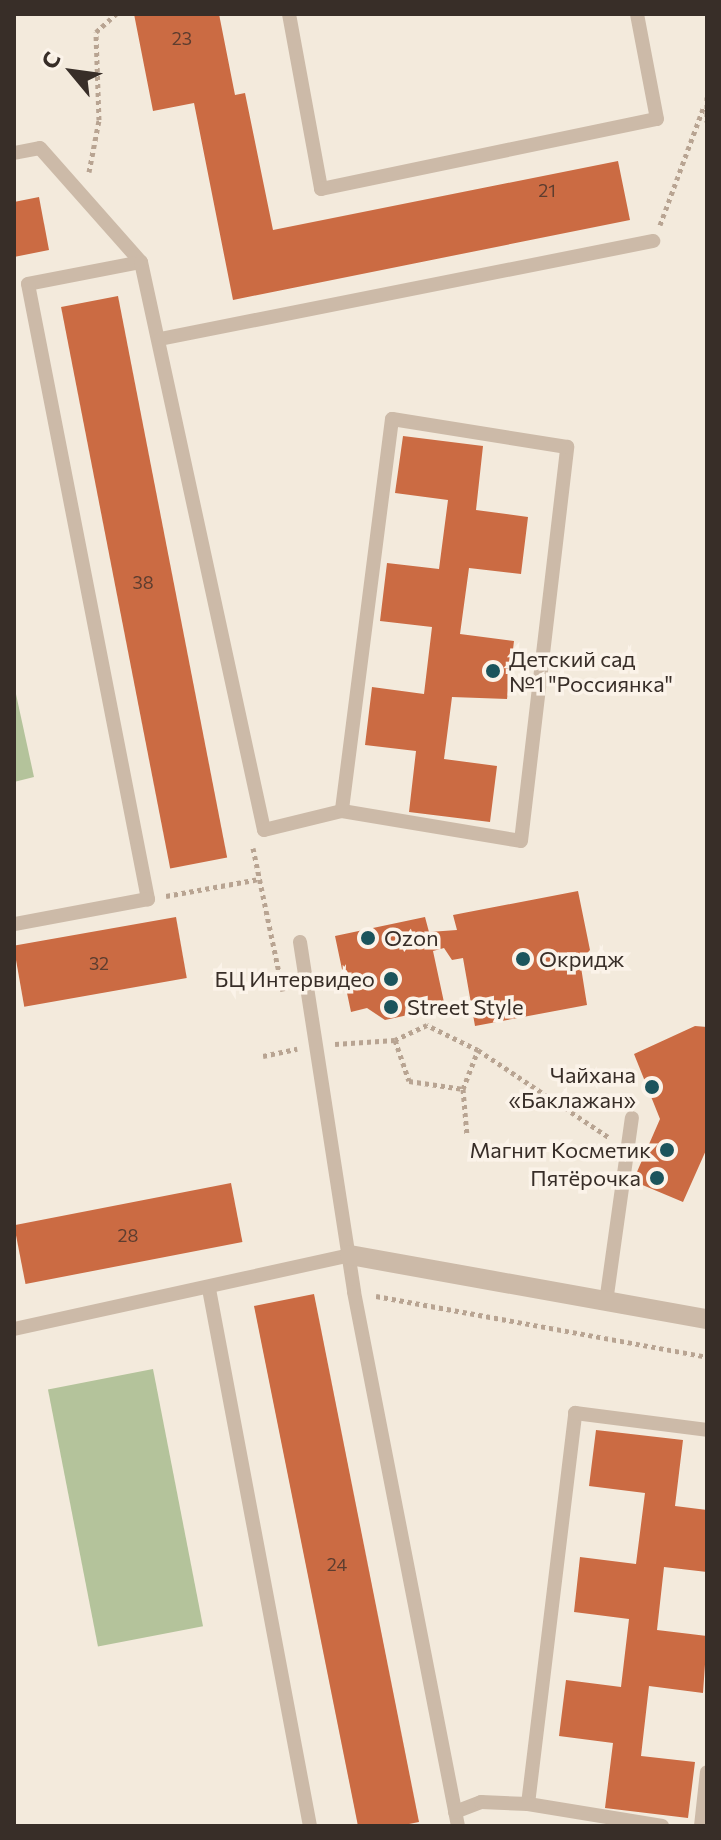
<!DOCTYPE html>
<html>
<head>
<meta charset="utf-8">
<style>
  body { margin:0 }
  #map { position:relative; width:721px; height:1840px; overflow:hidden; background:#f3eadc; font-family:Commissioner,sans-serif }
  div>[style] { position:absolute }
  .green>* { inset:0; background:#b4c39b; transform-origin:0 0 }
  .building>* { inset:0; background:#cb6b43; transform-origin:0 0 }
  .path>* { height:5px; margin-top:-2.5px; transform-origin:0; background:repeating-linear-gradient(90deg,#b8a492 0 4px,transparent 0 8px) }
  .service>* { height:14px; margin:-7px; padding:0 7px; transform-origin:7px; border-radius:7px; background:#ccbaa8 }
  .minor>* { height:20px; margin:-10px; padding:0 10px; transform-origin:10px; border-radius:10px; background:#ccbaa8 }
  .dots>* { width:22px; height:22px; translate:-50% -50%; box-sizing:border-box; border:4px solid #fbf3e9; border-radius:50% }
  span { translate:-50% -50%; white-space:nowrap; text-align:center; line-height:1.15; -webkit-text-stroke:7px #fbf3e9; paint-order:stroke }
  .number-label { font-size:18px; color:#5d3d2f }
  .number-label span { -webkit-text-stroke-width:0 }
  .poi-label { font-size:22px; color:#382e28 }
  .left { translate:0 -50%; text-align:left }
  .right { translate:-100% -50%; text-align:right }
  .frame { position:absolute; inset:0; border:16px solid #382e28; pointer-events:none }
  .north { position:absolute; left:32px; top:32px; width:80px; height:80px; -webkit-text-stroke:6px #fbf3e9; paint-order:stroke; rotate:299deg; font-size:22px; font-weight:700; line-height:32px; text-align:center; color:#382e28 }
  .north::after { content:''; display:block; margin:auto; width:28px; height:36px; background:#382e28; clip-path:polygon(50% 0,100% 100%,50% 72%,0 100%) }
</style>
</head>
<body>
<div id="map">
  <div class="green">
    <i style="clip-path:polygon(14px 685px,34px 777px,14px 782px)"></i>
    <i style="left:153px;top:1369px;width:262px;height:107px;rotate:79deg"></i>
  </div>
  <div class="building">
    <i style="clip-path:polygon(134px 14px,219px 14px,235px 95px,245px 93px,273px 230px,618px 161px,630px 220px,233px 300px,194px 103px,153px 111px)"></i>
    <i style="clip-path:polygon(39px 197px,49px 250px,14px 257px,14px 202px)"></i>
    <i style="left:118px;top:296px;width:572px;height:58px;rotate:79deg"></i>
    <i style="clip-path:polygon(403px 436px,483px 446px,476px 510px,528px 517px,521px 574px,469px 568px,460px 634px,514px 641px,507px 699px,452px 697px,444px 759px,497px 766px,490px 822px,409px 812px,416px 751px,365px 745px,372px 687px,424px 694px,432px 627px,380px 621px,387px 563px,439px 569px,448px 500px,395px 493px)"></i>
    <i style="clip-path:polygon(578px 891px,590px 950px,580px 961px,587px 1005px,475px 1026px,463px 958px,452px 960px,444px 948px,433px 951px,445px 1007px,385px 1020px,367px 1008px,351px 1012px,335px 936px,425px 917px,429px 932px,457px 930px,453px 915px)"></i>
    <i style="left:176px;top:917px;width:62px;height:165px;rotate:80deg"></i>
    <i style="clip-path:polygon(695px 1026px,707px 1027px,707px 1148px,683px 1202px,633px 1181px,660px 1119px,634px 1054px)"></i>
    <i style="left:231px;top:1183px;width:60px;height:221px;rotate:79deg"></i>
    <i style="clip-path:polygon(314px 1294px,419px 1822px,399px 1826px,358px 1826px,254px 1306px)"></i>
    <i style="clip-path:polygon(596px 1430px,683px 1440px,675px 1506px,707px 1510px,707px 1572px,664px 1567px,657px 1630px,707px 1636px,703px 1693px,649px 1686px,641px 1756px,695px 1762px,688px 1818px,605px 1808px,613px 1743px,559px 1736px,566px 1680px,621px 1687px,629px 1619px,574px 1612px,580px 1557px,636px 1564px,645px 1493px,589px 1486px)"></i>
  </div>
  <div class="path">
    <i style="left:707px;top:97px;width:25px;rotate:90deg"></i>
    <i style="left:89px;top:172px;width:53px;rotate:-79.1deg"></i>
    <i style="left:99px;top:120px;width:88px;rotate:-92deg"></i>
    <i style="left:96px;top:32px;width:27px;rotate:-42deg"></i>
    <i style="left:660px;top:225px;width:127px;rotate:-69.7deg"></i>
    <i style="left:253px;top:848px;width:146px;rotate:78.2deg"></i>
    <i style="left:166px;top:896px;width:96px;rotate:-10.3deg"></i>
    <i style="left:335px;top:1044px;width:60px;rotate:-3.8deg"></i>
    <i style="left:395px;top:1040px;width:43px;rotate:71.1deg"></i>
    <i style="left:409px;top:1081px;width:55px;rotate:8.4deg"></i>
    <i style="left:463px;top:1089px;width:42px;rotate:-69deg"></i>
    <i style="left:478px;top:1050px;width:57px;rotate:-153.9deg"></i>
    <i style="left:427px;top:1025px;width:35px;rotate:155deg"></i>
    <i style="left:478px;top:1050px;width:159px;rotate:33.7deg"></i>
    <i style="left:263px;top:1056px;width:35px;rotate:-12deg"></i>
    <i style="left:463px;top:1089px;width:47px;rotate:85.1deg"></i>
    <i style="left:376px;top:1296px;width:337px;rotate:10.4deg"></i>
  </div>
  <div class="service">
    <i style="left:289px;top:14px;width:178px;rotate:79.6deg"></i>
    <i style="left:321px;top:189px;width:343px;rotate:-11.8deg"></i>
    <i style="left:657px;top:119px;width:107px;rotate:-100.8deg"></i>
    <i style="left:14px;top:153px;width:26px;rotate:-11deg"></i>
    <i style="left:40px;top:148px;width:152px;rotate:48.5deg"></i>
    <i style="left:141px;top:262px;width:115px;rotate:169deg"></i>
    <i style="left:28px;top:284px;width:627px;rotate:78.96deg"></i>
    <i style="left:148px;top:899px;width:136px;rotate:169.4deg"></i>
    <i style="left:141px;top:262px;width:581px;rotate:77.78deg"></i>
    <i style="left:264px;top:830px;width:80px;rotate:-13.7deg"></i>
    <i style="left:342px;top:811px;width:181px;rotate:9.5deg"></i>
    <i style="left:521px;top:841px;width:397px;rotate:-83.3deg"></i>
    <i style="left:567px;top:447px;width:177px;rotate:-170.9deg"></i>
    <i style="left:392px;top:419px;width:395px;rotate:97.3deg"></i>
    <i style="left:160px;top:339px;width:503px;rotate:-11.24deg"></i>
    <i style="left:300px;top:942px;width:354px;rotate:81.2deg"></i>
    <i style="left:354px;top:1292px;width:544px;rotate:78.98deg"></i>
    <i style="left:209px;top:1289px;width:546px;rotate:79.35deg"></i>
    <i style="left:606px;top:1302px;width:186px;rotate:-82deg"></i>
    <i style="left:14px;top:1329px;width:344px;rotate:-12.4deg"></i>
    <i style="left:528px;top:1804px;width:394px;rotate:-83.1deg"></i>
    <i style="left:575px;top:1413px;width:133px;rotate:7.3deg"></i>
    <i style="left:455px;top:1812px;width:28px;rotate:-21deg"></i>
    <i style="left:481px;top:1802px;width:47px;rotate:2.4deg"></i>
    <i style="left:528px;top:1804px;width:136px;rotate:9.3deg"></i>
    <i style="left:701px;top:1826px;width:54px;rotate:-83.7deg"></i>
  </div>
  <div class="minor">
    <i style="left:350px;top:1255px;width:363px;rotate:10.2deg"></i>
  </div>
  <div class="dots">
    <i style="left:493px;top:671px;background:#1c545c"></i>
    <i style="left:368px;top:938px;background:#1c545c"></i>
    <i style="left:523px;top:959px;background:#1c545c"></i>
    <i style="left:391px;top:979px;background:#1c545c"></i>
    <i style="left:391px;top:1007px;background:#1c545c"></i>
    <i style="left:652px;top:1087px;background:#1c545c"></i>
    <i style="left:667px;top:1150px;background:#1c545c"></i>
    <i style="left:657px;top:1178px;background:#1c545c"></i>
  </div>
  <div class="number-label">
    <span style="left:182px;top:38px">23</span>
    <span style="left:547px;top:190px">21</span>
    <span style="left:143px;top:582px">38</span>
    <span style="left:99px;top:963px">32</span>
    <span style="left:128px;top:1235px">28</span>
    <span style="left:337px;top:1564px">24</span>
  </div>
  <div class="poi-label">
    <span class="left" style="left:509px;top:671px">Детский сад<br>№1 "Россиянка"</span>
    <span class="left" style="left:384px;top:938px">Ozon</span>
    <span class="left" style="left:539px;top:959px">Окридж</span>
    <span class="right" style="left:375px;top:979px">БЦ Интервидео</span>
    <span class="left" style="left:407px;top:1007px">Street Style</span>
    <span class="right" style="left:636px;top:1087px">Чайхана<br>«Баклажан»</span>
    <span class="right" style="left:651px;top:1150px">Магнит Косметик</span>
    <span class="right" style="left:641px;top:1178px">Пятёрочка</span>
  </div>
  <div class="frame"></div>
  <div class="north">С</div>
</div>
</body>
</html>
